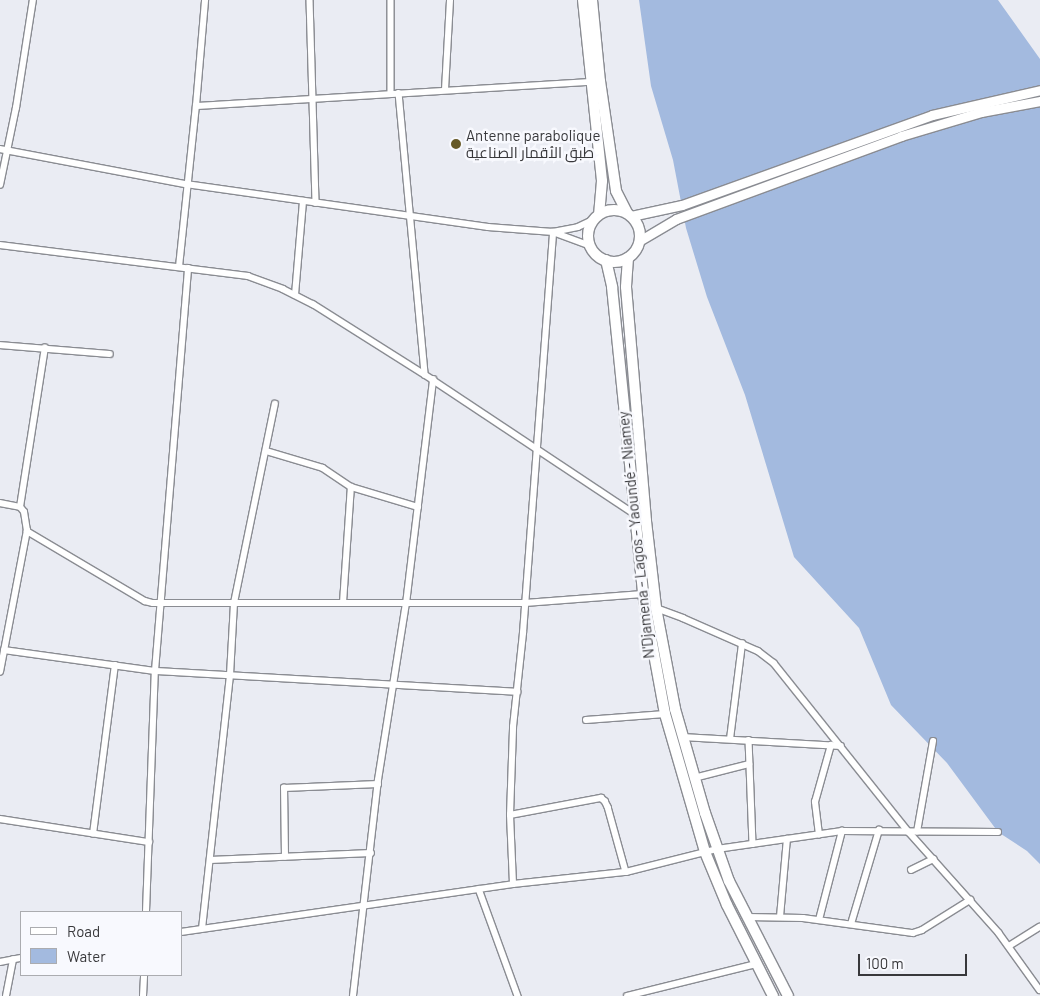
<!DOCTYPE html>
<html>
<head>
<meta charset="utf-8">
<style>
  body { margin:0 }
  #map { position:relative; width:1040px; height:996px; overflow:hidden; background:#eaecf3; font-family:Barlow,Cairo,sans-serif }
  div>[style] { position:absolute }
  .water>* { inset:0; background:#a3badf }
  .roads { filter:drop-shadow(1px 0 #8a8c92) drop-shadow(-1px 0 #8a8c92) drop-shadow(0 1px #8a8c92) drop-shadow(0 -1px #8a8c92) }
  .street>* { height:5.5px; margin:-2.75px; padding:0 2.75px; transform-origin:2.75px; border-radius:2.75px; background:#fff }
  .primary>* { height:9px; margin:-4.5px; padding:0 4.5px; transform-origin:4.5px; border-radius:4.5px; background:#fff }
  .highway>* { height:10px; margin:-5px; padding:0 5px; transform-origin:5px; border-radius:5px; background:#fff }
  .highway>.ring { margin:-5px; padding:0; box-sizing:content-box; background:none; border:10px solid #fff; border-radius:50% }
  .dots>* { width:14px; height:14px; translate:-50% -50%; box-sizing:border-box; border:2px solid #f8f9fe; border-radius:50% }
  span { translate:-50% -50%; white-space:nowrap; text-align:center; line-height:1.15; -webkit-text-stroke:5px #f8f9fe; paint-order:stroke }
  .poi-label { font-size:15px; color:#38383b }
  .left { translate:0 -50%; text-align:left }
  .street-label { font-size:15px; color:#38383b }
  .legend { position:absolute; left:20px; top:911px; width:162px; height:65px; box-sizing:border-box; background:#f8f9fe; border:1px solid #abacb0; margin:0; padding:6px 9px; list-style:none; font-size:15px; color:#38383b }
  .legend li { display:flex; align-items:center; gap:10px; height:25px }
  .legend b { width:25px; border:1px solid #abacb0 }
  .scale { position:absolute; left:858px; top:954px; width:109px; height:22px; box-sizing:border-box; border:2px solid #38383b; border-top:0; padding-left:6px; font-size:15px; line-height:18px; white-space:nowrap; color:#38383b; -webkit-text-stroke:4px #f8f9fe; paint-order:stroke }
</style>
</head>
<body>
<div id="map">
  <div class="water">
    <i style="clip-path:polygon(639px 0,998px 0,1040px 59px,1040px 864px,1027px 851px,998px 832px,947px 763px,891px 705px,859px 628px,794px 557px,745px 395px,707px 297px,686px 228px,673px 160px,651px 86px)"></i>
  </div>
  <div class="roads">
    <div class="street">
      <i style="left:310px;top:0;width:203px;rotate:88.3deg"></i>
      <i style="left:391px;top:0;width:94px;rotate:90deg"></i>
      <i style="left:445px;top:90px;width:90px;rotate:-86.8deg"></i>
      <i style="left:399px;top:93px;width:283px;rotate:84.7deg"></i>
      <i style="left:196px;top:106px;width:106px;rotate:-85.1deg"></i>
      <i style="left:0;top:149px;width:189px;rotate:10.7deg"></i>
      <i style="left:186px;top:184px;width:305px;rotate:8.1deg"></i>
      <i style="left:488px;top:227px;width:65px;rotate:4.4deg"></i>
      <i style="left:553px;top:232px;width:25px;rotate:-11deg"></i>
      <i style="left:578px;top:227px;width:17px;rotate:-25deg"></i>
      <i style="left:0;top:185px;width:79px;rotate:-78.3deg"></i>
      <i style="left:16px;top:108px;width:109px;rotate:-81.1deg"></i>
      <i style="left:553px;top:232px;width:40px;rotate:20.2deg"></i>
      <i style="left:0;top:245px;width:250px;rotate:7.1deg"></i>
      <i style="left:248px;top:276px;width:37px;rotate:20deg"></i>
      <i style="left:283px;top:289px;width:34px;rotate:27deg"></i>
      <i style="left:313px;top:304px;width:142px;rotate:32.3deg"></i>
      <i style="left:433px;top:380px;width:242px;rotate:33.6deg"></i>
      <i style="left:179px;top:267px;width:162px;rotate:-84deg"></i>
      <i style="left:196px;top:106px;width:396px;rotate:-3.5deg"></i>
      <i style="left:295px;top:295px;width:94px;rotate:-85.1deg"></i>
      <i style="left:0;top:345px;width:110px;rotate:4.7deg"></i>
      <i style="left:266px;top:451px;width:59px;rotate:16.6deg"></i>
      <i style="left:323px;top:468px;width:34px;rotate:34deg"></i>
      <i style="left:351px;top:487px;width:70px;rotate:16.6deg"></i>
      <i style="left:0;top:503px;width:20px;rotate:11deg"></i>
      <i style="left:27px;top:531px;width:137px;rotate:30.7deg"></i>
      <i style="left:145px;top:601px;width:8px;rotate:14deg"></i>
      <i style="left:153px;top:603px;width:372px"></i>
      <i style="left:525px;top:603px;width:118px;rotate:-4.4deg"></i>
      <i style="left:343px;top:603px;width:116px;rotate:-86.1deg"></i>
      <i style="left:656px;top:608px;width:29px;rotate:20deg"></i>
      <i style="left:683px;top:618px;width:82px;rotate:23.7deg"></i>
      <i style="left:758px;top:651px;width:20px;rotate:37deg"></i>
      <i style="left:774px;top:663px;width:216px;rotate:51.4deg"></i>
      <i style="left:909px;top:832px;width:135px;rotate:48.3deg"></i>
      <i style="left:999px;top:933px;width:70px;rotate:54.3deg"></i>
      <i style="left:4px;top:650px;width:152px;rotate:7.9deg"></i>
      <i style="left:155px;top:671px;width:363px;rotate:3.3deg"></i>
      <i style="left:0;top:672px;width:144px;rotate:-79.2deg"></i>
      <i style="left:27px;top:531px;width:19px;rotate:-99deg"></i>
      <i style="left:24px;top:512px;width:6px;rotate:-129deg"></i>
      <i style="left:20px;top:507px;width:161px;rotate:-81.1deg"></i>
      <i style="left:586px;top:720px;width:79px;rotate:-4.3deg"></i>
      <i style="left:682px;top:737px;width:159px;rotate:3.2deg"></i>
      <i style="left:730px;top:739px;width:96px;rotate:-82.8deg"></i>
      <i style="left:749px;top:740px;width:104px;rotate:87.8deg"></i>
      <i style="left:694px;top:778px;width:57px;rotate:-14.3deg"></i>
      <i style="left:510px;top:815px;width:93px;rotate:-10.6deg"></i>
      <i style="left:601px;top:798px;width:5px;rotate:37deg"></i>
      <i style="left:605px;top:801px;width:7px;rotate:63deg"></i>
      <i style="left:608px;top:807px;width:67px;rotate:74.5deg"></i>
      <i style="left:0;top:819px;width:151px;rotate:8.8deg"></i>
      <i style="left:917px;top:832px;width:92px;rotate:-80deg"></i>
      <i style="left:93px;top:834px;width:170px;rotate:-82.6deg"></i>
      <i style="left:819px;top:835px;width:33px;rotate:-97deg"></i>
      <i style="left:815px;top:802px;width:59px;rotate:-74.3deg"></i>
      <i style="left:285px;top:857px;width:69px;rotate:-90.8deg"></i>
      <i style="left:284px;top:788px;width:94px;rotate:-2.4deg"></i>
      <i style="left:210px;top:860px;width:161px;rotate:-2.5deg"></i>
      <i style="left:911px;top:870px;width:25px;rotate:-26deg"></i>
      <i style="left:513px;top:884px;width:69px;rotate:-92.5deg"></i>
      <i style="left:510px;top:815px;width:88px;rotate:-88deg"></i>
      <i style="left:513px;top:727px;width:95px;rotate:-83.9deg"></i>
      <i style="left:523px;top:633px;width:402px;rotate:-85.7deg"></i>
      <i style="left:479px;top:889px;width:114px;rotate:70deg"></i>
      <i style="left:146px;top:912px;width:241px;rotate:-87.9deg"></i>
      <i style="left:155px;top:671px;width:404px;rotate:-85.3deg"></i>
      <i style="left:747px;top:917px;width:56px;rotate:1deg"></i>
      <i style="left:803px;top:918px;width:111px;rotate:7.8deg"></i>
      <i style="left:913px;top:933px;width:9px;rotate:-18deg"></i>
      <i style="left:922px;top:930px;width:57px;rotate:-32deg"></i>
      <i style="left:780px;top:917px;width:78px;rotate:-84.9deg"></i>
      <i style="left:819px;top:920px;width:92px;rotate:-75.5deg"></i>
      <i style="left:851px;top:924px;width:98px;rotate:-73.4deg"></i>
      <i style="left:202px;top:929px;width:256px;rotate:-83.7deg"></i>
      <i style="left:230px;top:675px;width:72px;rotate:-86.8deg"></i>
      <i style="left:234px;top:603px;width:203px;rotate:-78.4deg"></i>
      <i style="left:181px;top:932px;width:335px;rotate:-8.2deg"></i>
      <i style="left:513px;top:884px;width:114px;rotate:-6.1deg"></i>
      <i style="left:626px;top:872px;width:94px;rotate:-14.2deg"></i>
      <i style="left:717px;top:849px;width:126px;rotate:-8.2deg"></i>
      <i style="left:842px;top:831px;width:156px;rotate:0.4deg"></i>
      <i style="left:1009px;top:946px;width:36px;rotate:-32deg"></i>
      <i style="left:0;top:962px;width:21px;rotate:-11deg"></i>
      <i style="left:6px;top:996px;width:37px;rotate:-79deg"></i>
      <i style="left:143px;top:996px;width:21px;rotate:-87deg"></i>
      <i style="left:353px;top:996px;width:217px;rotate:-83.4deg"></i>
      <i style="left:378px;top:780px;width:178px;rotate:-81deg"></i>
      <i style="left:406px;top:604px;width:226px;rotate:-83.1deg"></i>
      <i style="left:627px;top:996px;width:133px;rotate:-13.9deg"></i>
    </div>
    <div class="primary">
      <i style="left:631px;top:216px;width:52px;rotate:-12.2deg"></i>
      <i style="left:682px;top:205px;width:266px;rotate:-19.8deg"></i>
      <i style="left:932px;top:115px;width:111px;rotate:-13deg"></i>
      <i style="left:639px;top:241px;width:43px;rotate:-30.7deg"></i>
      <i style="left:676px;top:219px;width:240px;rotate:-20.2deg"></i>
      <i style="left:901px;top:136px;width:84px;rotate:-16.7deg"></i>
      <i style="left:981px;top:112px;width:60px;rotate:-10.6deg"></i>
    </div>
    <div class="highway">
      <i style="left:583px;top:0;width:182px;rotate:84deg"></i>
      <i style="left:602px;top:181px;width:33px;rotate:95deg"></i>
      <i style="left:592px;top:0;width:81px;rotate:84.4deg"></i>
      <i style="left:600px;top:81px;width:111px;rotate:81.7deg"></i>
      <i style="left:616px;top:191px;width:25px;rotate:63deg"></i>
      <i class="ring" style="left:588px;top:210px;width:42px;height:42px"></i>
      <i style="left:628px;top:258px;width:29px;rotate:94deg"></i>
      <i style="left:626px;top:287px;width:235px;rotate:85.1deg"></i>
      <i style="left:646px;top:521px;width:88px;rotate:83.4deg"></i>
      <i style="left:656px;top:608px;width:103px;rotate:79.3deg"></i>
      <i style="left:675px;top:709px;width:108px;rotate:73.9deg"></i>
      <i style="left:705px;top:813px;width:72px;rotate:70.6deg"></i>
      <i style="left:729px;top:881px;width:129px;rotate:62.8deg"></i>
      <i style="left:606px;top:260px;width:28px;rotate:77deg"></i>
      <i style="left:612px;top:287px;width:309px;rotate:84.2deg"></i>
      <i style="left:643px;top:594px;width:122px;rotate:79.6deg"></i>
      <i style="left:665px;top:714px;width:144px;rotate:73.8deg"></i>
      <i style="left:705px;top:852px;width:57px;rotate:67.5deg"></i>
      <i style="left:727px;top:905px;width:102px;rotate:63.2deg"></i>
    </div>
  </div>
  <div class="dots">
    <i style="left:456px;top:144px;background:#665926"></i>
  </div>
  <div class="poi-label">
    <span class="left" style="left:466px;top:144px">Antenne parabolique<br>طبق الأقمار الصناعية</span>
  </div>
  <div class="street-label">
    <span style="left:636px;top:535px;rotate:-96deg">N'Djamena - Lagos - Yaoundé - Niamey</span>
  </div>
  <ul class="legend">
  <li><b style="height:6px;background:#fff"></b>Road</li>
  <li><b style="height:14px;background:#a3badf"></b>Water</li>
  </ul>
  <div class="scale">100 m</div>
</div>
</body>
</html>
